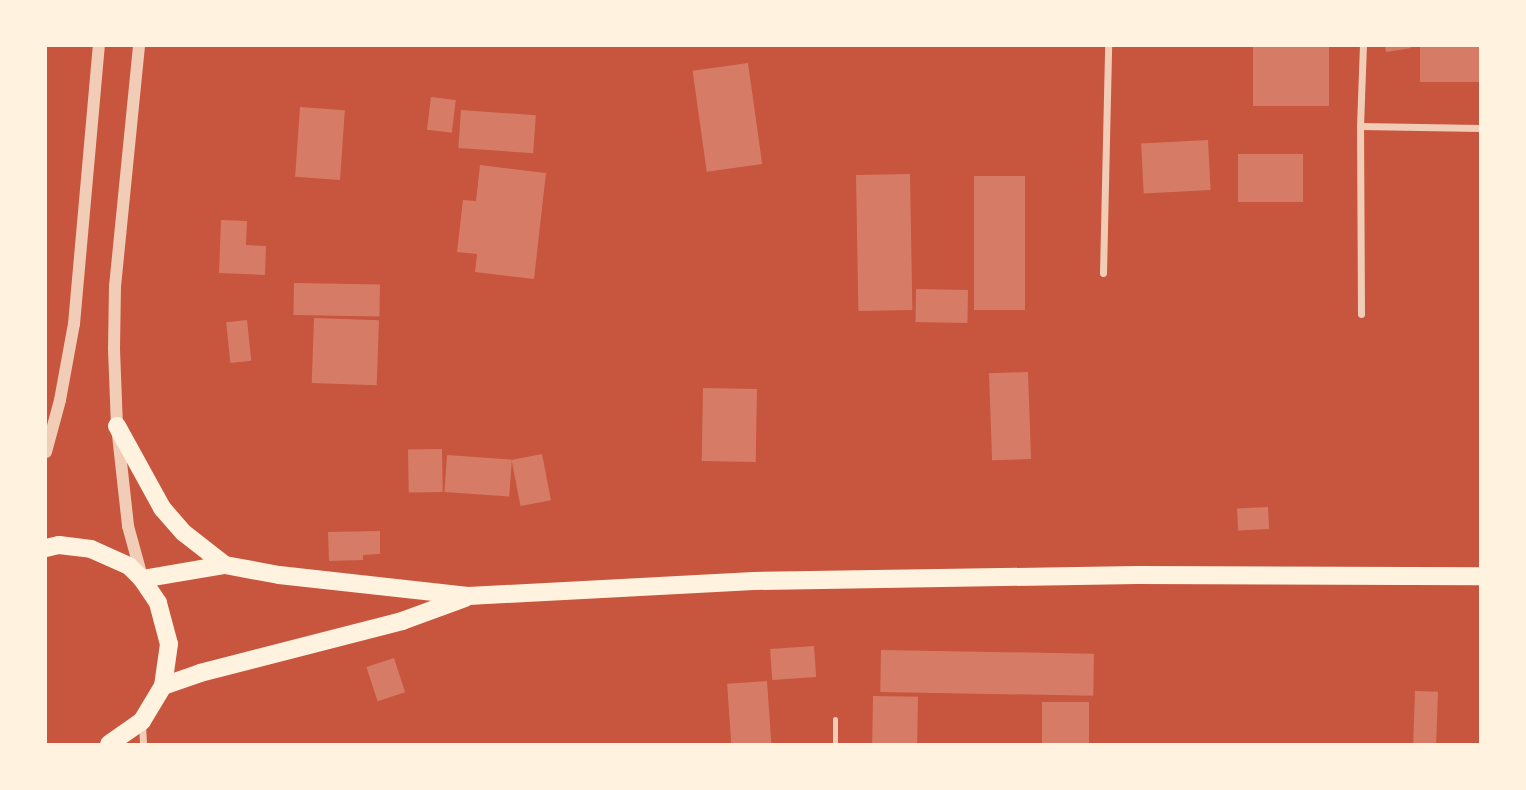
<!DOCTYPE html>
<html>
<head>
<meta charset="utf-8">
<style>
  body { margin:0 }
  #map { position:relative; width:1526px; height:790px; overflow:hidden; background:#c8553d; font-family:"Work Sans",sans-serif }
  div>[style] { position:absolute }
  .building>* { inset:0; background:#d67c66; transform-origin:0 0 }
  .service>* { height:5px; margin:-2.5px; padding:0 2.5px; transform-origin:2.5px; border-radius:2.5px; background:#f1ccb7 }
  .minor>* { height:7px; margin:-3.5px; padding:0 3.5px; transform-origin:3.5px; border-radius:3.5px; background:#f1ccb7 }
  .tertiary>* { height:12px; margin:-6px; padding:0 6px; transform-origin:6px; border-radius:6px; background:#f1ccb7 }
  .primary>* { height:18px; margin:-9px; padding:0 9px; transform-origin:9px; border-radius:9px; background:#fff3e0 }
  span { translate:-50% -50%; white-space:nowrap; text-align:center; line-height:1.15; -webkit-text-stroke:7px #fff3e0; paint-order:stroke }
  .frame { position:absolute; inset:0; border:47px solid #fff3e0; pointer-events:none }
</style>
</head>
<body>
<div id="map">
  <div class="building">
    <i style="left:1253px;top:46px;width:76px;height:60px"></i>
    <i style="clip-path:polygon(1385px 46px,1410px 46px,1411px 48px,1386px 52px)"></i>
    <i style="left:1420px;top:46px;width:60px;height:36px"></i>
    <i style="left:748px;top:63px;width:102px;height:56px;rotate:82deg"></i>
    <i style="left:431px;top:97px;width:25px;height:33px;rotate:7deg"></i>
    <i style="left:300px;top:107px;width:45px;height:70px;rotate:4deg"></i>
    <i style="left:461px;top:110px;width:75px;height:38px;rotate:4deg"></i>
    <i style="left:1208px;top:140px;width:50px;height:67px;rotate:87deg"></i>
    <i style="left:1238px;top:154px;width:65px;height:48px"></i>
    <i style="clip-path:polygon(480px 165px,546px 173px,534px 279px,475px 272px,477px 254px,457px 252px,463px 200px,476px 201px)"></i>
    <i style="left:910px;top:174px;width:136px;height:54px;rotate:89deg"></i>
    <i style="left:974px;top:176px;width:51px;height:134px"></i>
    <i style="clip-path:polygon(221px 220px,247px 221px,246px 245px,266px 246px,265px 275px,219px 273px)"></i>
    <i style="left:294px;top:283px;width:86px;height:32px;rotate:1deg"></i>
    <i style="left:916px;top:289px;width:52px;height:33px;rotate:1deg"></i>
    <i style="left:314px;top:318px;width:65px;height:65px;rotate:2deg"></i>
    <i style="left:247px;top:320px;width:41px;height:21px;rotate:84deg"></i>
    <i style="left:1028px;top:372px;width:87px;height:39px;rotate:88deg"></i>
    <i style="left:703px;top:388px;width:54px;height:73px;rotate:1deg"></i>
    <i style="left:442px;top:449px;width:43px;height:34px;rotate:89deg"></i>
    <i style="left:542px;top:454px;width:47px;height:31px;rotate:79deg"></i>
    <i style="left:447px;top:455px;width:65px;height:37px;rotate:4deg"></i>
    <i style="left:1268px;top:507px;width:22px;height:31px;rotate:87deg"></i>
    <i style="clip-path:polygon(380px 531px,380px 554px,363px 555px,363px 560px,329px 561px,328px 532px)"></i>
    <i style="left:814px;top:646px;width:31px;height:44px;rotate:86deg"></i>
    <i style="left:881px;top:650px;width:213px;height:42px;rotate:1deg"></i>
    <i style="left:394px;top:658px;width:36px;height:29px;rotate:72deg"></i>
    <i style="left:767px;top:681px;width:63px;height:40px;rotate:86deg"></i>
    <i style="left:1415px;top:691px;width:23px;height:53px;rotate:2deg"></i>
    <i style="left:873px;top:696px;width:45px;height:48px;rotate:1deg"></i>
    <i style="left:1042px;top:702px;width:47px;height:42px"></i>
  </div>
  <div class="service">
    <i style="left:835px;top:744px;width:25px;rotate:-90deg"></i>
  </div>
  <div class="minor">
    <i style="left:1360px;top:126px;width:120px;rotate:1deg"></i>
    <i style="left:1103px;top:273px;width:227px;rotate:-88.7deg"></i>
    <i style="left:1361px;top:314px;width:188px;rotate:-90.3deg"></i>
    <i style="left:1360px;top:126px;width:80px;rotate:-87.9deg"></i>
    <i style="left:142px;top:724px;width:20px;rotate:87deg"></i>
  </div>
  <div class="tertiary">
    <i style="left:139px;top:46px;width:241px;rotate:95.7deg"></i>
    <i style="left:115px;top:286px;width:63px;rotate:90.9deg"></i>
    <i style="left:114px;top:349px;width:77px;rotate:87.8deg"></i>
    <i style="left:117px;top:426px;width:101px;rotate:83.7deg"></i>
    <i style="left:128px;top:526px;width:53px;rotate:74.6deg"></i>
    <i style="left:46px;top:452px;width:54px;rotate:-74.9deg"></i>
    <i style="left:60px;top:400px;width:77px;rotate:-79.6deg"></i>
    <i style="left:74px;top:324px;width:279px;rotate:-84.9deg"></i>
  </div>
  <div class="primary">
    <i style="left:117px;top:426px;width:94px;rotate:61.2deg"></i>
    <i style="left:162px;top:508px;width:33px;rotate:49deg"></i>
    <i style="left:184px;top:533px;width:52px;rotate:38deg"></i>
    <i style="left:46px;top:548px;width:13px;rotate:-13deg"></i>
    <i style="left:59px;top:545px;width:32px;rotate:7deg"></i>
    <i style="left:91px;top:549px;width:42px;rotate:24.1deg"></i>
    <i style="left:129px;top:566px;width:18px;rotate:45deg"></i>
    <i style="left:142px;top:579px;width:29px;rotate:56deg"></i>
    <i style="left:158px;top:603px;width:42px;rotate:75deg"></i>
    <i style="left:169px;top:644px;width:42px;rotate:98.1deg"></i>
    <i style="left:163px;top:686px;width:41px;rotate:121deg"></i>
    <i style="left:142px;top:721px;width:40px;rotate:145.1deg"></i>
    <i style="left:142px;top:579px;width:84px;rotate:-9.6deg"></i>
    <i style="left:225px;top:565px;width:55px;rotate:10.5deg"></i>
    <i style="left:279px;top:575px;width:190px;rotate:6.3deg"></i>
    <i style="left:468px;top:596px;width:286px;rotate:-3deg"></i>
    <i style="left:754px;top:581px;width:384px;rotate:-0.9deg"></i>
    <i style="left:1138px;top:575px;width:342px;rotate:0.2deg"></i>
    <i style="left:163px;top:686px;width:39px;rotate:-19deg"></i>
    <i style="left:200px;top:673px;width:209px;rotate:-14.4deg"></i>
    <i style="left:402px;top:621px;width:67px;rotate:-20.1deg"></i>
  </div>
  <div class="frame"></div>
</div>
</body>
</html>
